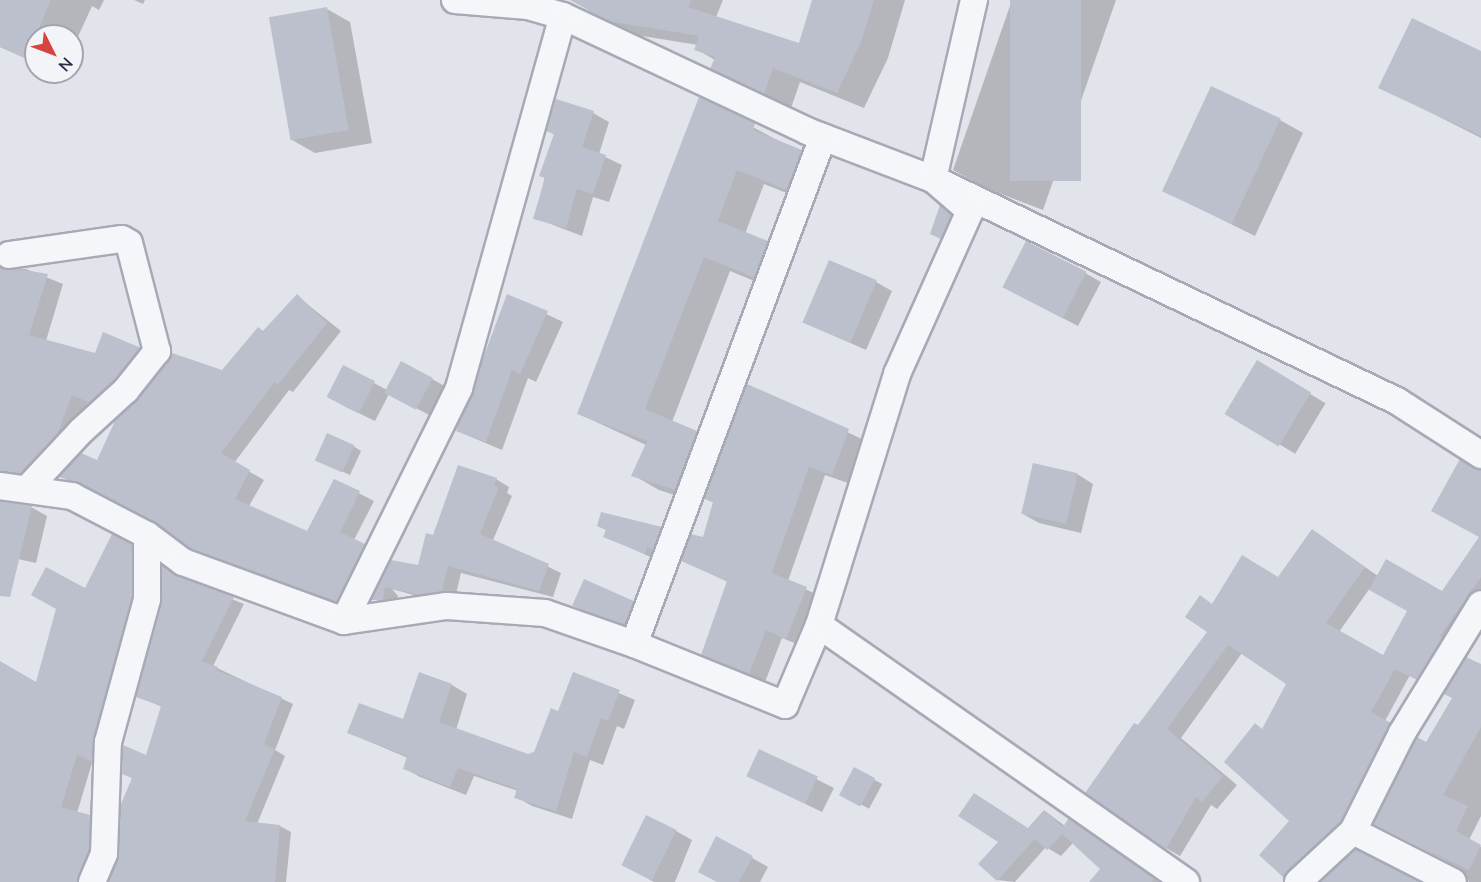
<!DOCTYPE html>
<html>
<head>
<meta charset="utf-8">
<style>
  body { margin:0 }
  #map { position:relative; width:1481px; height:882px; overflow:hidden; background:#e2e4eb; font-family:Mulish,sans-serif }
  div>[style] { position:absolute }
  .shadow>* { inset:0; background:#0003; transform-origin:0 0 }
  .building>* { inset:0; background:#bcbfcc; transform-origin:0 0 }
  .roads { filter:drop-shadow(2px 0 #a7aab6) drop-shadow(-2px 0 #a7aab6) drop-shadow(0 2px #a7aab6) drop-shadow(0 -2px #a7aab6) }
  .street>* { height:26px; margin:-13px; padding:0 13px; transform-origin:13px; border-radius:13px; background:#f5f6f9 }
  span { translate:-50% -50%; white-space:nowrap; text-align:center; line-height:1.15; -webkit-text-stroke:6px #f2f4f8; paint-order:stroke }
  .north { position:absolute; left:24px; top:24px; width:60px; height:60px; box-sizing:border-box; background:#f2f4f8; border:2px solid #a2a5b0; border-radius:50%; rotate:132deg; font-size:16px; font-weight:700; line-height:24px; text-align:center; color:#292e45 }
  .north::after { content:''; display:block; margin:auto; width:21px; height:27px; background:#d74440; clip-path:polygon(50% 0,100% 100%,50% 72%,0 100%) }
</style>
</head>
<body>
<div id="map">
  <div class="shadow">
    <i style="clip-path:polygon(19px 0,104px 0,99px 10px,92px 6px,72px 50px,72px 36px,36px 36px,36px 63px,0 47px,0 11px)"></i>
    <i style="clip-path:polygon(134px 0,145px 0,143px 4px)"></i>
    <i style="clip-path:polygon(592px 0,723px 0,716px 17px,800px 45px,814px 0,905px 0,888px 58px,864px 108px,800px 82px,791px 108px,712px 68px,715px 60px,696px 49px,698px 45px,636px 35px,615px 25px,588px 10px)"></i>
    <i style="clip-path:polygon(1012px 0,1116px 0,1043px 210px,983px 187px,953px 170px)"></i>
    <i style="clip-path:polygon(327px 9px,350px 22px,372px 143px,315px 153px,292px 140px)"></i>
    <i style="clip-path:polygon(1481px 53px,1481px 138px,1380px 87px)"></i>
    <i style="clip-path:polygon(700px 99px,828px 167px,814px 204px,764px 184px,745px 234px,794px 258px,781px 292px,730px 271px,672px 422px,724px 449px,748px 386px,864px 440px,848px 483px,825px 475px,788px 581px,822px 597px,802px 646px,782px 638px,765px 682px,703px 654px,728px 582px,683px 561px,704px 539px,714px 503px,704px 498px,702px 504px,659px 490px,633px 475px,646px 445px,579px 414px)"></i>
    <i style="clip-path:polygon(593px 113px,609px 122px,599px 154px,622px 165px,609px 202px,593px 197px,582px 236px,535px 218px,555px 135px,548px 131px)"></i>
    <i style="clip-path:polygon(1280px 120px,1303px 133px,1255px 236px,1164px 191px)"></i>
    <i style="clip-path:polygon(941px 207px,959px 221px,949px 242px,939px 238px)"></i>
    <i style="clip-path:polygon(2px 268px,26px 269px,63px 284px,46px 341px,96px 355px,140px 349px,155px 358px,106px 411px,88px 403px,73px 444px,1px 493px,4px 502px,31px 507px,47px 516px,36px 563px,0 555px)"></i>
    <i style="clip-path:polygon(1085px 273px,1101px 282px,1078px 326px,1020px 296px)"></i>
    <i style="clip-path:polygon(876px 282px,892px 291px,866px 350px,804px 322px)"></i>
    <i style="clip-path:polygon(297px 296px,341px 331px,293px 392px,289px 390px,234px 463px,264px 480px,249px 506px,308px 533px,335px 481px,374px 501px,354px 540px,379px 553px,351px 609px,206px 556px,158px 523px,61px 477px,97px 462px,223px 372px)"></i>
    <i style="clip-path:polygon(508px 296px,563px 322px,536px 382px,528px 378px,502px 450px,457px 431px)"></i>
    <i style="left:1257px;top:362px;width:80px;height:59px;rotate:31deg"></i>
    <i style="clip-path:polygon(344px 367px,387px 390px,432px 379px,448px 388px,433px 417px,389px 394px,375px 421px,344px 406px)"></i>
    <i style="clip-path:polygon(353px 446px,361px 451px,350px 475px,324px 463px)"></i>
    <i style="clip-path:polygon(evenodd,1481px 471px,1481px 605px,1432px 687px,1410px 675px,1385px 721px,1404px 732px,1355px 830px,1294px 882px,1285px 876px,1291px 821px,1263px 730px,1288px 683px,1242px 653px,1181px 738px,1237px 785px,1217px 809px,1211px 805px,1180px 856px,1166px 848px,1138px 727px,1209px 631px,1213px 605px,1278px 579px,1326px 540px,1378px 576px,1443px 593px,1481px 537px,1481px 471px,1370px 588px,1409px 611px,1383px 657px,1339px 632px,1370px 588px)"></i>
    <i style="clip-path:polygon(1077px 474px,1093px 484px,1081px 533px,1039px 523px,1023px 514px)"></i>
    <i style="clip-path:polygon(496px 479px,509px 487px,507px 493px,512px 496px,493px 540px,561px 573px,553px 597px,461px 573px,455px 598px,435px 601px,392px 589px,398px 596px,396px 607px,373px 599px,392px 562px,419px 567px,434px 537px)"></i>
    <i style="clip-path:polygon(661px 528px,677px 537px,661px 562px,605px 536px)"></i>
    <i style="clip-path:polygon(131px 545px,147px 555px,107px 769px,92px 763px,77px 813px,105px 825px,96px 882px,0 882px,0 662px,37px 684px,86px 590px)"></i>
    <i style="clip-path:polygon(182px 579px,244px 604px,213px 666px,293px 704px,275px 750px,285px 756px,257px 824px,280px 826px,291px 832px,286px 882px,109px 882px,119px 860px,133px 779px,123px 773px,146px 757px,162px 707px,138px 696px)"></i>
    <i style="clip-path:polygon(633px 602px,649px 612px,641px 633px,574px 604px)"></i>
    <i style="clip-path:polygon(1481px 666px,1481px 816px,1469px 840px,1481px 847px,1481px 882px,1469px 882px,1462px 869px,1375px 824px)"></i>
    <i style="clip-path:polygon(574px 674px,635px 700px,624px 729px,617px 726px,603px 765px,590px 760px,572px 819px,532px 806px,516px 797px,518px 791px,474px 776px,466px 795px,420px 777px,404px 768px,408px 758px,349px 733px,404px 721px,452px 685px,467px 694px,456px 730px,528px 755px,535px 754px,559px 713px)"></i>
    <i style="clip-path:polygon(760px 751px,834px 788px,822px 812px,764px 784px)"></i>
    <i style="left:854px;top:769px;width:32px;height:28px;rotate:28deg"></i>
    <i style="clip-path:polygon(1045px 811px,1065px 826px,1082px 827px,1160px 882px,1094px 882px,1102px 869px,1073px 843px,1061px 856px,1046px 847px,1015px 882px,998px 880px,1029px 829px)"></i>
    <i style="clip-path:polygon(676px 831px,692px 840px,675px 882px,654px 882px,624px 866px)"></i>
    <i style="clip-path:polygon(717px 838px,768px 867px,760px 882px,719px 882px)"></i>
  </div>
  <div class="building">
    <i style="clip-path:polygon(0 0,51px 0,36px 35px,36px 63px,0 47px)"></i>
    <i style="clip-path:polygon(570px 0,691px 0,688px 7px,799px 43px,812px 0,874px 0,861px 42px,837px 93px,773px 68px,764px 94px,710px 69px,715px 57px,694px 50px,699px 36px,608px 21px)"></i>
    <i style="left:1010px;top:0;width:71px;height:181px"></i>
    <i style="left:327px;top:7px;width:125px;height:59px;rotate:80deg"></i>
    <i style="clip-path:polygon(1412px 18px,1481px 51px,1481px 136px,1378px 88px)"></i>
    <i style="left:1211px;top:86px;width:77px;height:116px;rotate:25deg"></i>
    <i style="clip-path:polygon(699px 97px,755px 123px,753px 130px,802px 150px,787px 190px,737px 170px,718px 221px,768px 241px,755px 278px,704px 257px,645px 409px,697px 431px,675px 490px,631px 476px,647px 441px,577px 414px)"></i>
    <i style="clip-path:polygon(556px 99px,594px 111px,582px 147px,606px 155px,593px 194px,577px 189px,566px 228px,533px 219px,545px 178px,539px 176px,554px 134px,546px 131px)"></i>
    <i style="clip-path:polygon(940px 205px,952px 215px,941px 239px,930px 234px)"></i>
    <i style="left:1026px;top:241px;width:68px;height:52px;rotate:27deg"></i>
    <i style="left:829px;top:260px;width:52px;height:68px;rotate:23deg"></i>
    <i style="clip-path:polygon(0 266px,48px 274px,29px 335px,95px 353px,103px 332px,141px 348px,115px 380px,90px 403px,72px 395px,57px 435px,21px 474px,0 471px)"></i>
    <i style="clip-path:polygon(297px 294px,327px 323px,278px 385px,275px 382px,221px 453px,250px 470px,235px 499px,307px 531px,334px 479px,360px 491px,340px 532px,365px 544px,337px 602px,190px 549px,154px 522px,79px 483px,59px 477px,81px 453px,97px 460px,115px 421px,138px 399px,172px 353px,222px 370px,258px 327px,263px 331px)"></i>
    <i style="clip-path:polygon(507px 294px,548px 311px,520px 374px,512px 370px,486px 442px,456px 431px)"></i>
    <i style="left:1257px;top:360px;width:63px;height:63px;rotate:31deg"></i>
    <i style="left:401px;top:361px;width:36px;height:36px;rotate:28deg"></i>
    <i style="left:343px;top:365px;width:36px;height:36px;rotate:27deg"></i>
    <i style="clip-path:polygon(747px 384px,849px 429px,832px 475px,809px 467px,772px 573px,807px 587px,786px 639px,766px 630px,749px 674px,701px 655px,727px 581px,681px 561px,691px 534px,703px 537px,713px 502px,704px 499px)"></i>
    <i style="left:327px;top:433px;width:30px;height:30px;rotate:24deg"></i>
    <i style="clip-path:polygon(1460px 459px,1481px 470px,1481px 577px,1440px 636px,1443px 638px,1417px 680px,1395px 669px,1371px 712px,1391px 723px,1341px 822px,1284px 878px,1259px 855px,1289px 821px,1224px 762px,1255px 723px,1262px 729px,1286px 684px,1228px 645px,1167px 729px,1223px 776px,1202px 802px,1196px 797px,1166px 849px,1085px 793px,1134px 723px,1138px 725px,1207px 632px,1185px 617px,1200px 595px,1212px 604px,1242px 555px,1278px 577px,1312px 529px,1365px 567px,1326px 623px,1383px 655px,1407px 611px,1369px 590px,1386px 559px,1442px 591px,1479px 537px,1431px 511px)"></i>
    <i style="left:1033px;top:463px;width:46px;height:52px;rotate:13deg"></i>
    <i style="clip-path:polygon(458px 465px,497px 478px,494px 486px,499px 487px,480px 534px,549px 564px,539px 591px,448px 566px,442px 592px,421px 595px,385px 587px,383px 600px,371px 600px,391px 560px,418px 565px,426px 533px,433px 535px)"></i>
    <i style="clip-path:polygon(0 501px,32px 506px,10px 597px,0 596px)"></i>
    <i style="clip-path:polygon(601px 512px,662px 527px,653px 550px,647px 547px,645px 554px,603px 537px,606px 530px,597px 526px)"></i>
    <i style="clip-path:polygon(112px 534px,132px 544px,132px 597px,94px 738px,92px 762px,77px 755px,61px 807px,90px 815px,89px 851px,77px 882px,0 882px,0 661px,36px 682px,56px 609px,31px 595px,46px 567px,85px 588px)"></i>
    <i style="clip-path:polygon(162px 565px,178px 576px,234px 597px,202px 661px,218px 667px,216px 670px,282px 697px,264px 744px,275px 749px,245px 821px,280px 825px,275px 882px,108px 882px,119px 855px,121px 804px,132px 778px,122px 774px,123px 745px,146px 755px,161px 706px,136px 697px,162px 603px)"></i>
    <i style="left:584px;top:579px;width:55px;height:29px;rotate:24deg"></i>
    <i style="clip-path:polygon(1466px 657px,1481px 664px,1481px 727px,1443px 795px,1468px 806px,1456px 831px,1481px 845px,1469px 870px,1373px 824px,1417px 737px,1426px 742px,1452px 698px,1444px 694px)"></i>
    <i style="clip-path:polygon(419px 672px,452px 684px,439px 722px,528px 754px,534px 752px,551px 708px,558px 711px,573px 672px,620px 690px,608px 721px,601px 718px,587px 757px,574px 752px,556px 811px,514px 798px,517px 789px,458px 768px,450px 787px,403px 769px,407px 756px,347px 733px,359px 703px,403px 719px)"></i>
    <i style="left:759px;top:749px;width:65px;height:30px;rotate:25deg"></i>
    <i style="left:854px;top:767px;width:24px;height:32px;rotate:28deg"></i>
    <i style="clip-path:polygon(974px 793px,1028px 828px,1044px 810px,1063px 827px,1069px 818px,1154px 878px,1152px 882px,1089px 882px,1100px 869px,1062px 834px,1047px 850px,1035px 839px,997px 881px,978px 864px,998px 842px,958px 816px)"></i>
    <i style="left:646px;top:815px;width:34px;height:56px;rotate:26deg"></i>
    <i style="clip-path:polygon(716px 836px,753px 856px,739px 882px,717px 882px,698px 872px)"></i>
    <i style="clip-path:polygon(1356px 849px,1420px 882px,1320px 882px)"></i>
  </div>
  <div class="roads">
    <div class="street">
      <i style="left:455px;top:0;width:73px;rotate:4.7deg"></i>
      <i style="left:528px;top:6px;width:36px;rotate:16deg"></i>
      <i style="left:563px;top:16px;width:270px;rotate:25.2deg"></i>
      <i style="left:807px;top:131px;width:135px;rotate:20.9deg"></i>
      <i style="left:933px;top:179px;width:514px;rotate:25.57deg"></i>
      <i style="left:1397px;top:401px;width:100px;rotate:32.7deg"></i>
      <i style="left:9px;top:255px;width:114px;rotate:-8.1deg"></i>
      <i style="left:122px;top:239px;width:8px;rotate:30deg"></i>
      <i style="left:129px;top:243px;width:112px;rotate:75.5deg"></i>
      <i style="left:157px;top:351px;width:50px;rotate:128.5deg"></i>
      <i style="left:126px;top:390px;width:61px;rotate:137.7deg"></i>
      <i style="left:81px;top:431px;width:79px;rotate:133deg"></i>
      <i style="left:0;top:486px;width:73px;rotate:7.9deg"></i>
      <i style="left:72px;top:496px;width:85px;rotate:27.5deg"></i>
      <i style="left:147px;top:535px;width:45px;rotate:36.9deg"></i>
      <i style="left:183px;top:562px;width:171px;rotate:20.1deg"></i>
      <i style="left:344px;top:621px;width:260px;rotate:-63.7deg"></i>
      <i style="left:459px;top:388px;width:386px;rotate:-74.4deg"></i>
      <i style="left:344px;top:621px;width:104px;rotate:-8.3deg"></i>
      <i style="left:447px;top:606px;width:98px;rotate:4.1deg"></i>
      <i style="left:545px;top:613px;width:94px;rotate:19.2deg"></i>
      <i style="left:634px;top:644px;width:163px;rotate:22deg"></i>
      <i style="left:785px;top:705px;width:87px;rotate:-67deg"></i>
      <i style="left:819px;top:625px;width:263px;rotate:-72.7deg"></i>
      <i style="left:897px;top:374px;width:179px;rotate:-65.9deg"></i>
      <i style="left:970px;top:211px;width:49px;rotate:-139.1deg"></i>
      <i style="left:933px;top:179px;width:184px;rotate:-77.1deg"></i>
      <i style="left:819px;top:625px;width:448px;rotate:35deg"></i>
      <i style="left:634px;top:644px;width:541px;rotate:-69.56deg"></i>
      <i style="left:1353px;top:831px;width:112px;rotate:27deg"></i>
      <i style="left:92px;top:882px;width:30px;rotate:-67deg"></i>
      <i style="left:104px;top:854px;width:112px;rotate:-88deg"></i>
      <i style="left:108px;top:742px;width:148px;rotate:-74.7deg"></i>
      <i style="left:147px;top:599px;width:64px;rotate:-90deg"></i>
      <i style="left:1298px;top:882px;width:75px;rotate:-42.8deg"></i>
      <i style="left:1353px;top:831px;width:110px;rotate:-63.4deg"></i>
      <i style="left:1402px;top:733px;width:151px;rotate:-58.5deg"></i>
    </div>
  </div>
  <div class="north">N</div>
</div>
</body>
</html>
